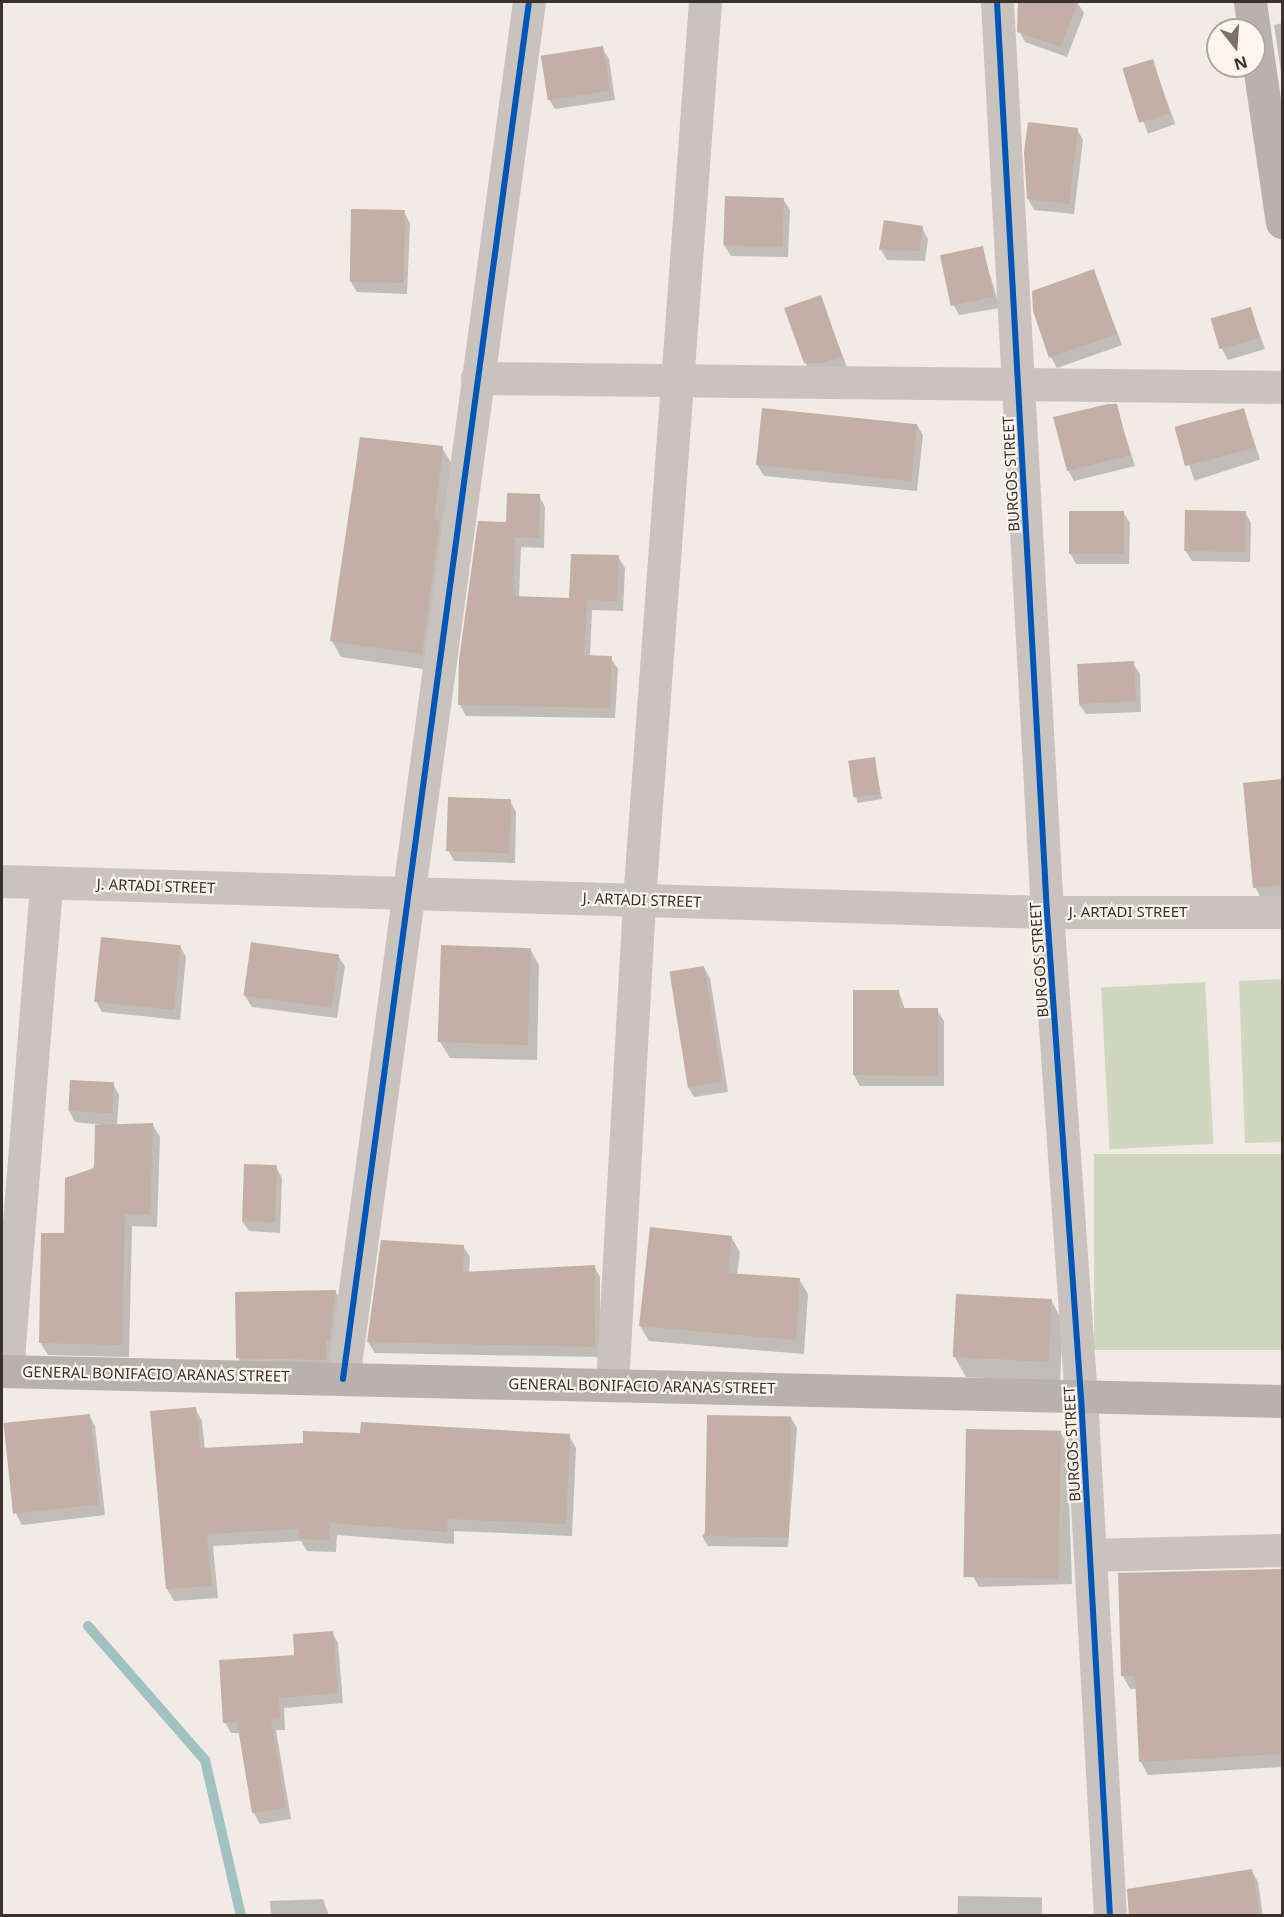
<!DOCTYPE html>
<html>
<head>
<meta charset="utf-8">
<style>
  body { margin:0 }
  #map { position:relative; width:1284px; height:1917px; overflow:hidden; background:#f0ebe5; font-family:"Noto Sans",sans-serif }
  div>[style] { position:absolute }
  .green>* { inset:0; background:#d1d6bf; transform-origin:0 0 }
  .shadow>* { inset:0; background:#0003; transform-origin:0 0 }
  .stream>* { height:10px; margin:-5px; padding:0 5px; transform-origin:5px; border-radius:5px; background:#a1c2c1 }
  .building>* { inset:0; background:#c3afa7; transform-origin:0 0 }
  .minor>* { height:33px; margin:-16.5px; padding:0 16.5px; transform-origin:16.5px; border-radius:16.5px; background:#c9c3be }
  .major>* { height:33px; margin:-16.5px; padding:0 16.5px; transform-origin:16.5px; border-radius:16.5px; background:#b8b1ad }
  .cycleway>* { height:6px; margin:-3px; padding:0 3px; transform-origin:3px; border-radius:3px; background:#0057b8 }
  span { translate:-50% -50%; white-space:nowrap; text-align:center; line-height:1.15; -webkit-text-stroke:4.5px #fbf5ee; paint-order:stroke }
  .street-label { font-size:15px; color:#3b302b }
  .frame { position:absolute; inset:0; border:3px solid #3b302b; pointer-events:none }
  .north { position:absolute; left:1206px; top:18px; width:60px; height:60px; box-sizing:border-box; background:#fbf5ee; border:2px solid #aea6a0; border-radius:50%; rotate:163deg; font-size:16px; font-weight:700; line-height:24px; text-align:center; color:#3b302b }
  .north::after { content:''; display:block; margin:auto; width:21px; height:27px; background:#7a716c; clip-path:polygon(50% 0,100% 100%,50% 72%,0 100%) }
</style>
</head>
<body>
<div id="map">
  <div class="green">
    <i style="clip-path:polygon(1282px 979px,1282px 1142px,1245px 1143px,1239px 981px)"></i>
    <i style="left:1205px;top:982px;width:162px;height:104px;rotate:87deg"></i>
    <i style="left:1282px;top:1154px;width:196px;height:188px;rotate:90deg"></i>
  </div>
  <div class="shadow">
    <i style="clip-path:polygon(1020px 2px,1077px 2px,1084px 13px,1067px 57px,1025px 42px,1019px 31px)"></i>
    <i style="clip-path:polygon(1282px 23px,1282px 79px,1274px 25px)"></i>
    <i style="clip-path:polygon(602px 48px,609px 59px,615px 100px,555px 109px,549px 99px)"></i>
    <i style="left:1152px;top:60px;width:68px;height:29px;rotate:70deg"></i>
    <i style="clip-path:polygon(1077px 129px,1083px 140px,1074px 214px,1034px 210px,1028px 199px)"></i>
    <i style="clip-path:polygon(783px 199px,790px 210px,788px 257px,731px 256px,724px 245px)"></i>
    <i style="clip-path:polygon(404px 212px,410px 223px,407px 294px,357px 292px,351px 282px)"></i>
    <i style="clip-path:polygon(922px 228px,928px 239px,925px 261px,887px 260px,881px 250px)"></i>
    <i style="clip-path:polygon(982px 248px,1000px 308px,959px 315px,953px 304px)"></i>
    <i style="clip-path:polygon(1094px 271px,1122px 345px,1057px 368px,1051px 357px)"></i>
    <i style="clip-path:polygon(820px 297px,847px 367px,811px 373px,805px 362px)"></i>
    <i style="clip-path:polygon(1250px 308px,1265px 349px,1228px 360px,1222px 349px)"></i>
    <i style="clip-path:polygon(1116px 406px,1135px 466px,1074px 481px,1068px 470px)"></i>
    <i style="left:1244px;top:410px;width:52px;height:69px;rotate:72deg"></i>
    <i style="clip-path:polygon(917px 425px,923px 435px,917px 491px,764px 476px,757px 465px)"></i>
    <i style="clip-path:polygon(442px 448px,452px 464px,431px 670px,341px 657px,332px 641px)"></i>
    <i style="clip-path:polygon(539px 496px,545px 507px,544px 548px,521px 547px,519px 597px,571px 599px,618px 557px,625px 568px,623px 611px,592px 610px,590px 657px,611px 658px,618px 669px,615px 718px,466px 716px,460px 705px,508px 524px)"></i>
    <i style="clip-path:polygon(1123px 512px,1130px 523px,1129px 564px,1076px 564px,1070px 553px)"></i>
    <i style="clip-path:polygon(1245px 512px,1251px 523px,1250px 562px,1192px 561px,1185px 550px)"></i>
    <i style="clip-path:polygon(1133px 663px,1140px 674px,1141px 712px,1086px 714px,1079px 704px)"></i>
    <i style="clip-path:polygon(874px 759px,882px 799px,858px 803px,856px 798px)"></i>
    <i style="clip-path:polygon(1282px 780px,1282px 899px,1263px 901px,1255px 887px,1244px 784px)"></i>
    <i style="clip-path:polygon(510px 801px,516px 812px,515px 863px,454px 861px,448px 850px)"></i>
    <i style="clip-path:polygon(180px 946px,186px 957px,180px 1020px,102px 1012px,96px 1001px)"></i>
    <i style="clip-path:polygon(530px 949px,539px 965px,537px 1060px,450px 1058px,440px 1042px)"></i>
    <i style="clip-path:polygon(338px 956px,345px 966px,337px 1018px,252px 1007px,245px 996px)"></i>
    <i style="clip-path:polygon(704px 968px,710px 978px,728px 1092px,694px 1097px,688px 1087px)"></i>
    <i style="clip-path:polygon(899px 992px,905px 1010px,937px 1010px,944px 1021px,944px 1086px,860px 1086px,854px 1075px)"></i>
    <i style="clip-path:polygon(113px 1084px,119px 1095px,117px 1126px,152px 1124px,160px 1137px,157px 1227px,132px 1226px,129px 1357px,48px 1355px,40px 1342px,66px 1235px,110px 1126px,75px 1122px,69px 1111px)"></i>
    <i style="clip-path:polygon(276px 1167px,282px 1178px,280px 1233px,249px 1231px,242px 1221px)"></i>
    <i style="clip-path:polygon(731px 1237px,740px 1252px,737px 1275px,799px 1279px,808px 1294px,804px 1354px,649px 1341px,640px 1326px)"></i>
    <i style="clip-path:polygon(463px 1246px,470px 1257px,469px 1273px,594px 1266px,600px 1277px,600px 1357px,375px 1353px,368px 1342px)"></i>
    <i style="clip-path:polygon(335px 1291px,345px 1307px,335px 1376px,247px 1374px,238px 1357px)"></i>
    <i style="clip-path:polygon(1051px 1300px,1063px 1322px,1060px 1382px,966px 1377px,954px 1356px)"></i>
    <i style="clip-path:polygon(195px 1408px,202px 1421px,205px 1450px,304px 1444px,362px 1435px,569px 1436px,576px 1448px,572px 1536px,454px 1531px,454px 1544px,337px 1535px,336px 1552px,307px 1551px,301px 1541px,213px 1546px,218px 1598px,174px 1601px,167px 1589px)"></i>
    <i style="clip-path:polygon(89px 1415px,95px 1426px,105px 1515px,22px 1525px,16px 1514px)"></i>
    <i style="clip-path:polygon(791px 1418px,797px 1428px,788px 1547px,708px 1546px,702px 1536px)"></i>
    <i style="clip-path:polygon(1060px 1432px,1067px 1443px,1072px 1584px,979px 1587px,973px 1576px)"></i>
    <i style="clip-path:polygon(1282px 1570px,1282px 1767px,1148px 1775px,1141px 1762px,1137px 1689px,1130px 1689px,1123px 1676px,1119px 1574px)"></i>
    <i style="clip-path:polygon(332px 1632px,338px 1643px,343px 1703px,284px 1708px,285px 1730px,276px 1730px,291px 1819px,260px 1824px,254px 1813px,240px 1733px,231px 1733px,225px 1722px,296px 1656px)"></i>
    <i style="clip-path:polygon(1252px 1871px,1258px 1882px,1263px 1916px,1131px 1916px)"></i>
    <i style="left:958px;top:1896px;width:84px;height:20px;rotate:1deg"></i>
    <i style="clip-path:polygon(323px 1899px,329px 1916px,271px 1916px,270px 1901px)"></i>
  </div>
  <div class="stream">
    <i style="left:88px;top:1626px;width:178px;rotate:48.9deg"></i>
    <i style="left:205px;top:1760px;width:160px;rotate:77deg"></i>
  </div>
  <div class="building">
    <i style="clip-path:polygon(1018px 2px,1078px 2px,1061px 47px,1017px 32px)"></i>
    <i style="left:603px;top:46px;width:45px;height:63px;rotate:81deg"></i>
    <i style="left:1153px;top:59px;width:57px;height:32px;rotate:73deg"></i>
    <i style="clip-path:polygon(1028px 122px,1078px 128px,1069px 204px,1027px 199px,1024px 152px)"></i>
    <i style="left:725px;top:196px;width:59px;height:49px;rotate:2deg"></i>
    <i style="left:351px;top:209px;width:54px;height:73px;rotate:1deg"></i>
    <i style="clip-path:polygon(884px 220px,923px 226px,919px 251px,879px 250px)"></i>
    <i style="left:983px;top:246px;width:52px;height:44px;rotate:78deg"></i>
    <i style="clip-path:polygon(1094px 269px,1117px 334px,1049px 358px,1033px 311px,1032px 291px)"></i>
    <i style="clip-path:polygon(821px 295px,842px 356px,822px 363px,804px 363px,784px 308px)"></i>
    <i style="left:1251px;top:307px;width:32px;height:42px;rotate:74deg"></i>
    <i style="clip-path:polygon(1108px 404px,1117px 404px,1130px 455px,1067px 471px,1053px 417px)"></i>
    <i style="left:762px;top:408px;width:156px;height:57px;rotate:6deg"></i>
    <i style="left:1244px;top:408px;width:41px;height:72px;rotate:75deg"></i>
    <i style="clip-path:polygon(360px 437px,443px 446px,434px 520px,440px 520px,422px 654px,330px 641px)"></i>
    <i style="clip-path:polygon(507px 493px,540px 494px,539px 538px,515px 537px,513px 596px,569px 598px,571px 554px,619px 555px,617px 601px,587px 600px,584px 655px,612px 656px,610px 708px,458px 705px,459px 660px,478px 521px,506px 522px)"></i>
    <i style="left:1185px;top:510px;width:61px;height:41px;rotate:1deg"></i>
    <i style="left:1069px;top:511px;width:55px;height:43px"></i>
    <i style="left:1134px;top:661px;width:40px;height:57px;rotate:87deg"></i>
    <i style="left:875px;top:757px;width:37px;height:27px;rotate:82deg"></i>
    <i style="clip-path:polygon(1282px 779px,1282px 885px,1253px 888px,1243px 783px)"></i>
    <i style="left:448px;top:797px;width:63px;height:54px;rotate:2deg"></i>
    <i style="left:101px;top:937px;width:80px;height:65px;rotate:6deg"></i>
    <i style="left:251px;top:942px;width:89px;height:54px;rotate:8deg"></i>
    <i style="left:441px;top:945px;width:90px;height:97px;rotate:2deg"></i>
    <i style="left:704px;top:966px;width:117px;height:35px;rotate:81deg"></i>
    <i style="clip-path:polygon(853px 990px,899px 990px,899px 1008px,938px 1008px,938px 1076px,853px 1075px)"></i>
    <i style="left:70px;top:1080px;width:44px;height:31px;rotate:3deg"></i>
    <i style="clip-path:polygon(153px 1123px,150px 1214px,125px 1214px,122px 1345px,39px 1343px,41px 1233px,64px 1233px,65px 1178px,94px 1168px,95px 1125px)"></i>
    <i style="left:244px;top:1164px;width:33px;height:57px;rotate:2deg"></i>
    <i style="clip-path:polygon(650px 1227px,732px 1236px,728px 1273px,800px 1278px,796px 1340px,639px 1326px)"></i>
    <i style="clip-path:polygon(381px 1240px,464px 1245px,463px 1272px,595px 1265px,595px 1347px,367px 1342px)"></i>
    <i style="clip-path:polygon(336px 1290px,329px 1341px,326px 1341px,326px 1360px,236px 1358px,235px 1292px)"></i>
    <i style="left:956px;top:1294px;width:96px;height:63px;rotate:3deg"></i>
    <i style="clip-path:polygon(196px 1407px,200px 1448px,303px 1443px,303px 1431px,360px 1433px,361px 1422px,570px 1434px,566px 1524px,448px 1519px,447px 1532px,330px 1523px,329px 1540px,298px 1539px,299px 1529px,207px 1534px,212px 1586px,166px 1589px,150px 1411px)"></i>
    <i style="left:90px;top:1414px;width:91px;height:87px;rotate:84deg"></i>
    <i style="left:707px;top:1415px;width:84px;height:121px;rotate:1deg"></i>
    <i style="left:966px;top:1429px;width:95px;height:148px;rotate:1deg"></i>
    <i style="clip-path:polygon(1282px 1569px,1282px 1754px,1139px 1762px,1135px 1676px,1121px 1676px,1118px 1573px)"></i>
    <i style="clip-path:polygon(333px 1631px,338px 1693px,279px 1698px,280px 1719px,271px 1720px,286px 1808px,252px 1813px,237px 1722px,223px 1723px,219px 1660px,294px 1655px,293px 1634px)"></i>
    <i style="clip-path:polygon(1252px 1869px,1260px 1916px,1129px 1916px,1127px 1889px)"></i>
  </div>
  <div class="minor">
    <i style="left:997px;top:2px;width:911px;rotate:86.86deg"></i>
    <i style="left:1047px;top:912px;width:485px;rotate:86deg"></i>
    <i style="left:1081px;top:1396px;width:521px;rotate:86.81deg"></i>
    <i style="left:477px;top:378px;width:805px;rotate:0.64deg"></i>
    <i style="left:2px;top:881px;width:1045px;rotate:1.7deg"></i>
    <i style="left:1047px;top:912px;width:235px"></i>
    <i style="left:7px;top:1371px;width:490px;rotate:-85.4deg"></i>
    <i style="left:343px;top:1379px;width:1390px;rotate:-82.31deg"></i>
    <i style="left:612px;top:1385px;width:486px;rotate:-86.8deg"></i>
    <i style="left:639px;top:900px;width:900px;rotate:-85.8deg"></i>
    <i style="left:1090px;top:1555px;width:192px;rotate:-1.5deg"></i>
  </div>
  <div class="major">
    <i style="left:1250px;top:2px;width:28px;rotate:82deg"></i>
    <i style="left:1254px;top:31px;width:193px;rotate:81.7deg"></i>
    <i style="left:2px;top:1371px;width:1280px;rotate:1.34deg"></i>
  </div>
  <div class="cycleway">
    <i style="left:997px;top:2px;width:911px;rotate:86.86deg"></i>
    <i style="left:1047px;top:912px;width:485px;rotate:86deg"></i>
    <i style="left:1081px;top:1396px;width:521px;rotate:86.81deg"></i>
    <i style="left:343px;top:1379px;width:1390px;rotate:-82.31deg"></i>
  </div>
  <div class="street-label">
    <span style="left:1011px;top:474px;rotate:-93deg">BURGOS STREET</span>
    <span style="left:156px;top:886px;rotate:2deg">J. ARTADI STREET</span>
    <span style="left:642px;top:900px;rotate:2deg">J. ARTADI STREET</span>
    <span style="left:1128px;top:912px">J. ARTADI STREET</span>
    <span style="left:1039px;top:960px;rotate:-94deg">BURGOS STREET</span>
    <span style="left:156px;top:1374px;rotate:1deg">GENERAL BONIFACIO ARANAS STREET</span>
    <span style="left:642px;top:1386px;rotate:1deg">GENERAL BONIFACIO ARANAS STREET</span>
    <span style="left:1072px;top:1444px;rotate:-93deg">BURGOS STREET</span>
  </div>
  <div class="frame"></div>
  <div class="north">N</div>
</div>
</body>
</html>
